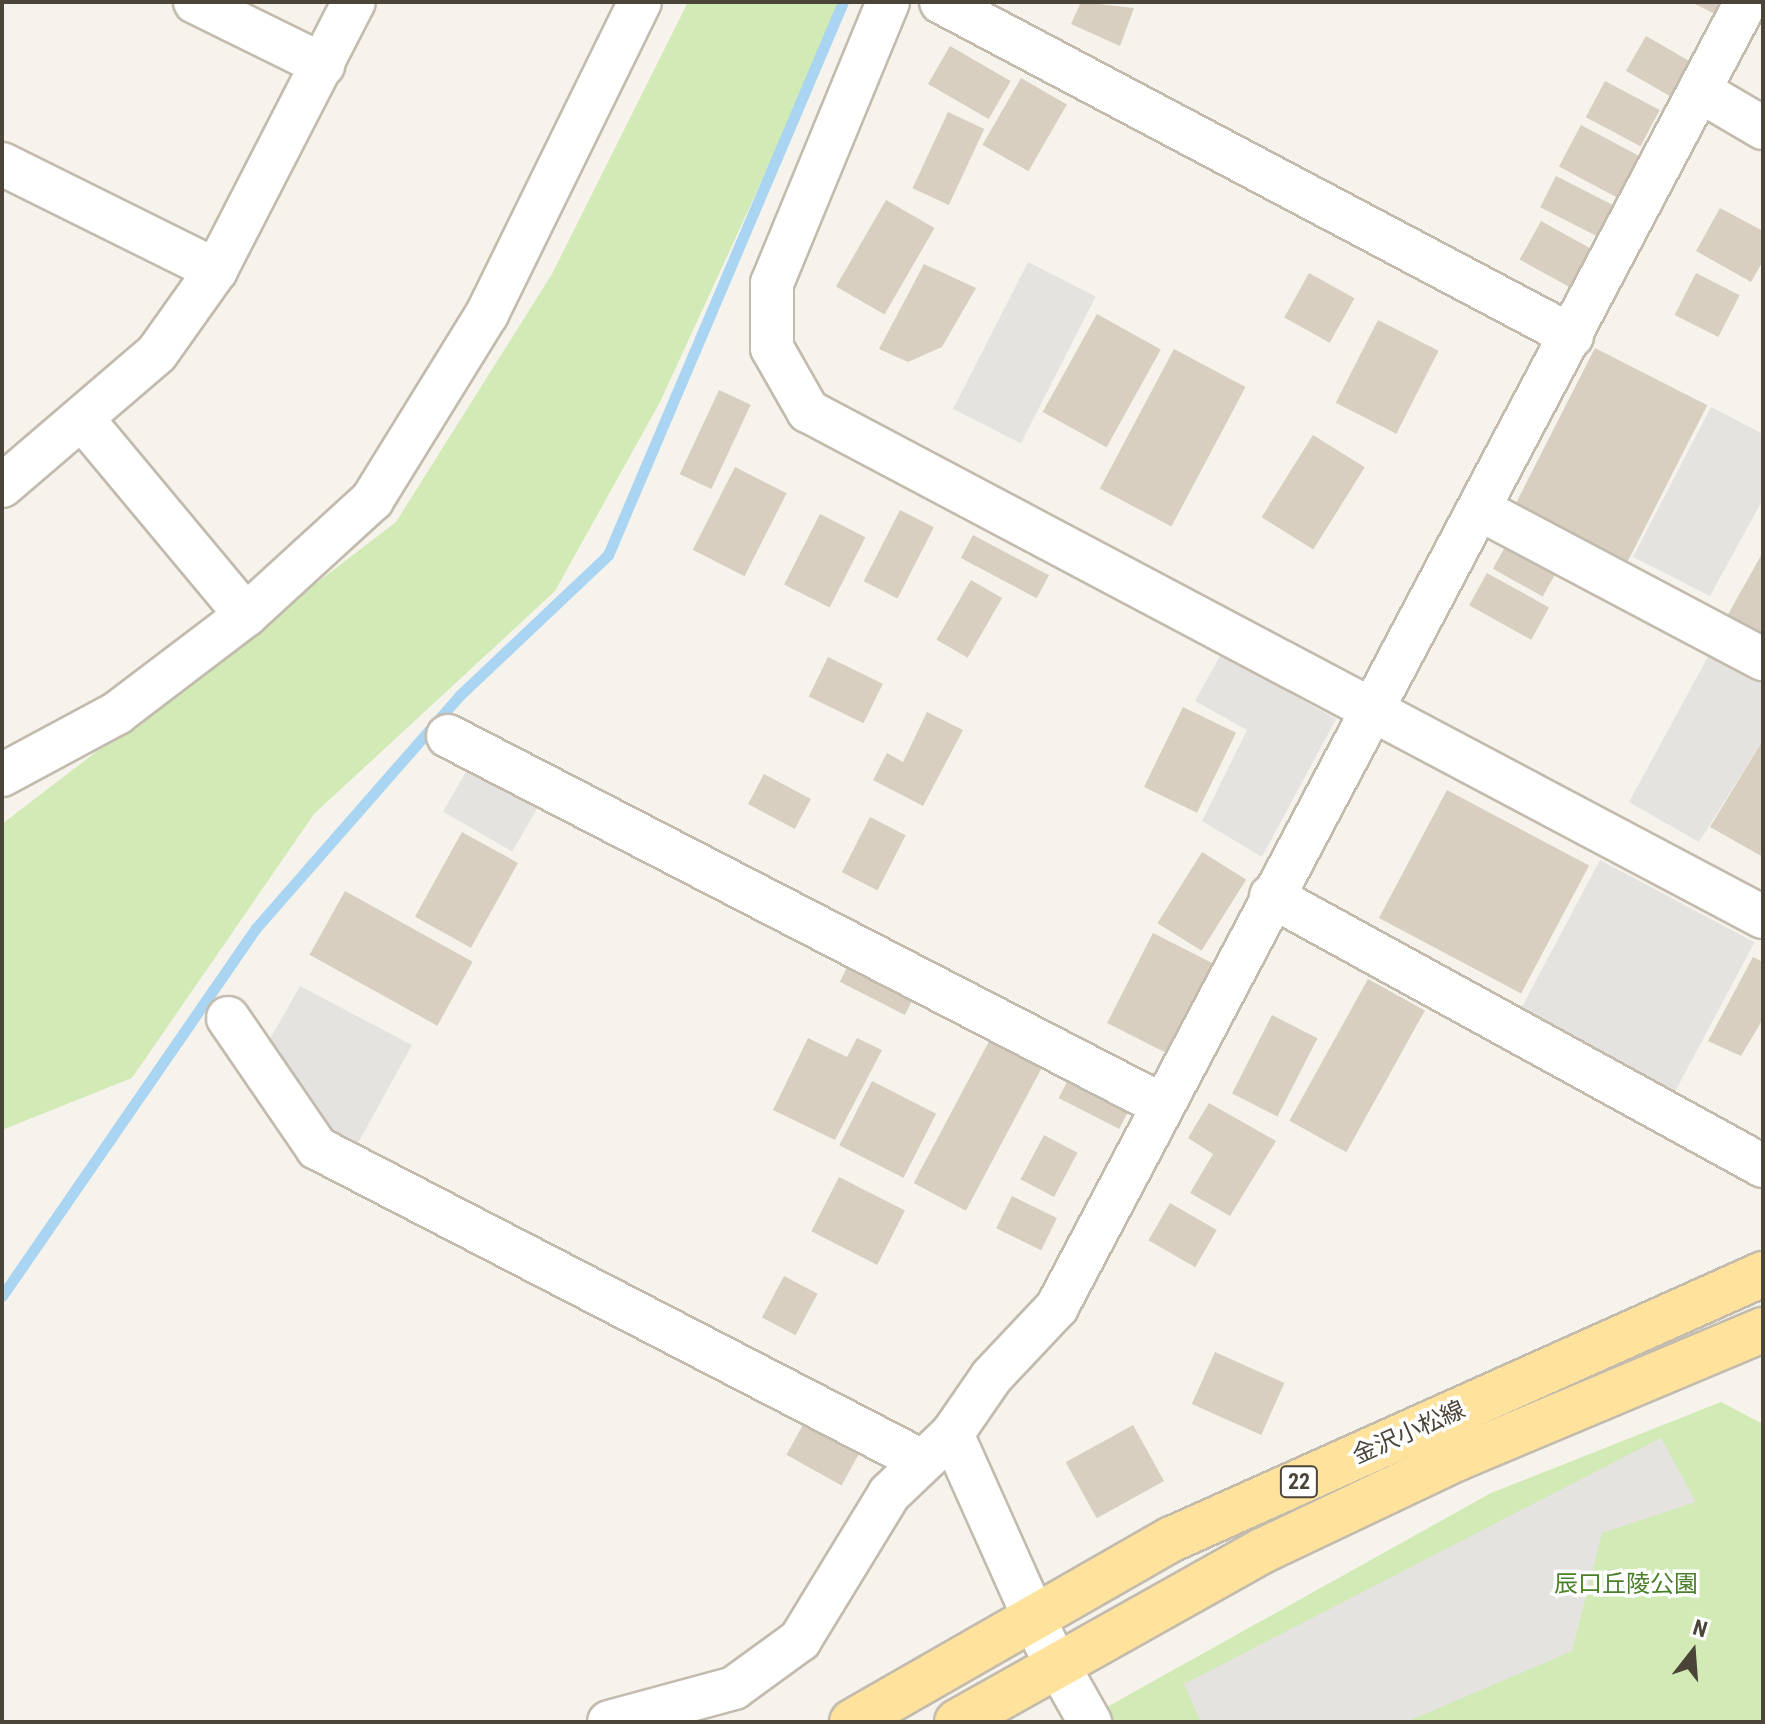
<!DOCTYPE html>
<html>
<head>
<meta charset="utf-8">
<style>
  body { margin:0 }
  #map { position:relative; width:1765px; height:1724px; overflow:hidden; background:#f6f3ec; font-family:"Roboto Condensed","Noto Sans JP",sans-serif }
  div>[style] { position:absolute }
  .green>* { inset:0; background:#d2eab5 }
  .parking>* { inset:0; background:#e5e3e0; transform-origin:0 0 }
  .stream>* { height:11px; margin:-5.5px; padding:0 5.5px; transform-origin:5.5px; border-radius:5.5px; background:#a9d4f2 }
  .building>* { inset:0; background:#d8cfc1; transform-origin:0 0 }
  .roads { filter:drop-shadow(2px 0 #c2bbae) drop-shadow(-2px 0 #c2bbae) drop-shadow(0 2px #c2bbae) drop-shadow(0 -2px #c2bbae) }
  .minor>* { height:42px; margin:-21px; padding:0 21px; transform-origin:21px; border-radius:21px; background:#fff }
  .major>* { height:44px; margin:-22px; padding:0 22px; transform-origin:22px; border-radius:22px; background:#ffe39c }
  span { translate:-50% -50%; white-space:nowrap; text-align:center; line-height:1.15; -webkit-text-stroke:7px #fff; paint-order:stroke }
  .shield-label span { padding:2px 6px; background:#fff; border:2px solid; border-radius:6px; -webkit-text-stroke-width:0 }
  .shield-label { font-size:22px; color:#4b4439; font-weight:700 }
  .street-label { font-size:24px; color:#4b4439 }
  .park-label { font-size:24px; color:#4a7f2a }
  .frame { position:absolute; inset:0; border:4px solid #4b4439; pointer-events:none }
  .north { position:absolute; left:1653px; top:1612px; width:80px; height:80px; -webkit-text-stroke:6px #fff; paint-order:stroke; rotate:17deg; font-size:22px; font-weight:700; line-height:32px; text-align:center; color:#4b4439 }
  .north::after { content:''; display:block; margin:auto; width:28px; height:36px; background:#4b4439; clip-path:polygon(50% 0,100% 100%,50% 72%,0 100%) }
</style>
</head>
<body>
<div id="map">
  <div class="green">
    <i style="clip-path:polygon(688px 2px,844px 2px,660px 402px,555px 591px,314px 814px,132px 1078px,2px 1130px,2px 824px,396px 522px,552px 274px)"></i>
    <i style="clip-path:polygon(1721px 1402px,1763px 1424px,1763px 1722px,1080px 1722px,1491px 1493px)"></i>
  </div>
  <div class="parking">
    <i style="left:1028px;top:262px;width:76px;height:165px;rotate:27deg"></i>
    <i style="clip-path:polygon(1711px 407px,1763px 434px,1763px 499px,1710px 596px,1633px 557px)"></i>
    <i style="clip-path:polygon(1710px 653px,1763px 681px,1763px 740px,1699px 842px,1629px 802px)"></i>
    <i style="clip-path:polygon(1221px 654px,1336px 719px,1262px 857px,1202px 821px,1247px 730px,1195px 701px)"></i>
    <i style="left:471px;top:763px;width:80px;height:56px;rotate:30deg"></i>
    <i style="left:1600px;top:860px;width:175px;height:174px;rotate:28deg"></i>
    <i style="clip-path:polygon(300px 986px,412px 1045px,357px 1145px,330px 1129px,270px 1039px)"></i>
    <i style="clip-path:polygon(1661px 1438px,1696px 1502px,1602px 1533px,1572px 1651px,1406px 1722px,1201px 1722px,1184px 1684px)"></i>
  </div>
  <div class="stream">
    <i style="left:2px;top:1296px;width:447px;rotate:-55.4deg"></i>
    <i style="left:256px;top:928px;width:310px;rotate:-48.8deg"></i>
    <i style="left:460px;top:695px;width:204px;rotate:-43.4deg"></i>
    <i style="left:608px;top:555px;width:601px;rotate:-66.98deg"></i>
  </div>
  <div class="building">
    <i style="clip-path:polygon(1081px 2px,1134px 8px,1120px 46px,1071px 24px)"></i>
    <i style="clip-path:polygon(1691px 2px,1724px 2px,1717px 15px)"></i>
    <i style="left:1646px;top:36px;width:60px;height:40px;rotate:30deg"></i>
    <i style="left:950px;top:46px;width:70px;height:44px;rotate:30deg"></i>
    <i style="left:1021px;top:78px;width:53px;height:77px;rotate:30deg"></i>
    <i style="left:1605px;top:81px;width:62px;height:41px;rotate:28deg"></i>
    <i style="left:948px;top:112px;width:40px;height:84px;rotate:25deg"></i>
    <i style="left:1581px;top:125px;width:68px;height:47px;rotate:28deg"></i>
    <i style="left:1556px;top:176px;width:66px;height:35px;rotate:27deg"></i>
    <i style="left:886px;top:200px;width:56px;height:100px;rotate:30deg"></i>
    <i style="clip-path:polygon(1720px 208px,1763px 231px,1763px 261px,1751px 282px,1696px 251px)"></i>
    <i style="left:1541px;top:221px;width:65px;height:44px;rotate:29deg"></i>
    <i style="clip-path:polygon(924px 264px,976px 288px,942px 347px,908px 362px,879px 349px)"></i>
    <i style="left:1309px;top:273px;width:52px;height:51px;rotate:29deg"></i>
    <i style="left:1696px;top:273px;width:49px;height:47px;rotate:27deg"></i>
    <i style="left:1097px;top:314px;width:73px;height:112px;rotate:29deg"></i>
    <i style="left:1378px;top:320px;width:68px;height:93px;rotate:27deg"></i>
    <i style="left:1595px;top:348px;width:126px;height:175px;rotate:27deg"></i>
    <i style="left:1174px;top:349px;width:81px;height:158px;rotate:28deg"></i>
    <i style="left:719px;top:390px;width:35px;height:93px;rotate:25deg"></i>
    <i style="left:1313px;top:435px;width:61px;height:97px;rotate:32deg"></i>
    <i style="left:735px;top:467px;width:58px;height:93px;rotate:27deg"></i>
    <i style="left:900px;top:510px;width:38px;height:80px;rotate:27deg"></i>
    <i style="left:820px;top:514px;width:51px;height:79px;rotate:27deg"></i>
    <i style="left:973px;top:535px;width:86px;height:26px;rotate:28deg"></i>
    <i style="left:1505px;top:547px;width:57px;height:25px;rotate:29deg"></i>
    <i style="clip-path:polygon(1763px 552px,1763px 641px,1726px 618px)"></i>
    <i style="left:1487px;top:573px;width:71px;height:37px;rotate:29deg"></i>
    <i style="left:971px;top:580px;width:36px;height:69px;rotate:30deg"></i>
    <i style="left:828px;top:657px;width:61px;height:44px;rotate:26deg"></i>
    <i style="left:1183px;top:707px;width:59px;height:89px;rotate:26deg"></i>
    <i style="clip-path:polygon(927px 712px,963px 730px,923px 806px,873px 780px,887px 753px,903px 762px)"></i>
    <i style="clip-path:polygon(1763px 740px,1763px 857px,1710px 827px)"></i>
    <i style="left:764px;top:774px;width:53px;height:34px;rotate:28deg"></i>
    <i style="left:1447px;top:790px;width:161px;height:145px;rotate:28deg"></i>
    <i style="left:870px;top:817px;width:40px;height:62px;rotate:27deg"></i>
    <i style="left:462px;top:832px;width:64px;height:97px;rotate:29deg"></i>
    <i style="left:1202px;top:852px;width:52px;height:84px;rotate:32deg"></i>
    <i style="left:345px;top:891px;width:146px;height:73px;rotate:29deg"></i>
    <i style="left:1153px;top:933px;width:68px;height:101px;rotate:27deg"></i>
    <i style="left:853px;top:956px;width:73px;height:29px;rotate:27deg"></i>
    <i style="clip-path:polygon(1753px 957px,1763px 962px,1763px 1019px,1741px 1056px,1708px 1041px)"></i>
    <i style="left:1368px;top:979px;width:65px;height:162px;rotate:29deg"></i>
    <i style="left:1272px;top:1015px;width:51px;height:88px;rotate:27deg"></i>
    <i style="left:994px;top:1032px;width:59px;height:171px;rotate:28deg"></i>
    <i style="clip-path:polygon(808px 1038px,847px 1057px,857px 1038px,882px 1050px,835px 1140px,773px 1110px)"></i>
    <i style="left:1075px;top:1066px;width:68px;height:36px;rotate:27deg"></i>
    <i style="left:872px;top:1081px;width:72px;height:72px;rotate:27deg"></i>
    <i style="clip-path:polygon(1209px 1103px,1276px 1141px,1230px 1216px,1190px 1193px,1213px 1154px,1188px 1138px)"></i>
    <i style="left:1044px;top:1135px;width:38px;height:50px;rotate:28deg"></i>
    <i style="left:839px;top:1177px;width:74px;height:61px;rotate:27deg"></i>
    <i style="left:1012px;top:1196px;width:50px;height:36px;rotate:26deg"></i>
    <i style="left:1170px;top:1203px;width:54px;height:43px;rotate:30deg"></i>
    <i style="left:784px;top:1276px;width:38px;height:47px;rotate:28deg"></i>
    <i style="left:1215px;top:1352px;width:76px;height:57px;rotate:24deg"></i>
    <i style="left:814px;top:1405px;width:63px;height:57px;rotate:29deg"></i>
    <i style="left:1133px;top:1425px;width:64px;height:77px;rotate:61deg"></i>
  </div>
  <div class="roads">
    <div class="minor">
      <i style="left:195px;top:2px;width:143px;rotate:26.2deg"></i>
      <i style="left:888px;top:2px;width:304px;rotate:112.4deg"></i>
      <i style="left:772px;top:283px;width:65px;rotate:90deg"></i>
      <i style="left:772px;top:348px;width:73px;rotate:60.3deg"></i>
      <i style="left:808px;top:411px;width:1081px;rotate:27.92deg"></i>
      <i style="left:941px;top:2px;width:714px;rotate:27.89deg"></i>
      <i style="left:1700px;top:91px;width:73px;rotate:30.4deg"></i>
      <i style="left:2px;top:164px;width:239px;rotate:26.4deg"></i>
      <i style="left:85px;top:422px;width:251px;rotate:50.2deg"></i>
      <i style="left:2px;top:486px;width:204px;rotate:-40.6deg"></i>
      <i style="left:157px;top:353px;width:102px;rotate:-54.6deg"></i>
      <i style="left:216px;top:270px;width:301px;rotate:-62.8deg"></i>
      <i style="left:1481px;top:510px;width:319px;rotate:27.9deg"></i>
      <i style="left:448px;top:736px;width:801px;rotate:27.33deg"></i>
      <i style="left:2px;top:775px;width:131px;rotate:-28.3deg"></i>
      <i style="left:117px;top:713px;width:162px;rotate:-37.2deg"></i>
      <i style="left:246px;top:615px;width:171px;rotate:-42.4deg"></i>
      <i style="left:372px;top:500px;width:219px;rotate:-58.3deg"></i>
      <i style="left:487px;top:314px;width:347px;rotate:-63.9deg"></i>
      <i style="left:1271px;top:896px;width:561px;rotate:28.76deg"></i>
      <i style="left:228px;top:1018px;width:158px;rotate:55.6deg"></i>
      <i style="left:317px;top:1148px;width:677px;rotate:27.36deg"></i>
      <i style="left:952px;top:1434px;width:230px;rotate:65.9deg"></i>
      <i style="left:1046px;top:1644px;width:90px;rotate:60.6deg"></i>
      <i style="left:609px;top:1722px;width:130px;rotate:-15.2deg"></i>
      <i style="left:734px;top:1688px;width:82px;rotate:-36deg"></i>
      <i style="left:800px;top:1640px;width:171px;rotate:-58.6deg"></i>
      <i style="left:889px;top:1494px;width:87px;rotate:-43.6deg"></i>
      <i style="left:952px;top:1434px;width:70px;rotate:-55.4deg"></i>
      <i style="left:992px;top:1376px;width:95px;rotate:-46.7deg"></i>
      <i style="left:1057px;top:1307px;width:1476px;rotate:-62.17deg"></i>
    </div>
    <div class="major">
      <i style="left:852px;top:1722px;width:369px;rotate:-29.8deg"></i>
      <i style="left:1172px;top:1539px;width:648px;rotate:-24.15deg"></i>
      <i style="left:957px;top:1722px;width:350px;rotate:-29.3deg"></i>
      <i style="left:1262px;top:1551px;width:217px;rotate:-25.4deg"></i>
      <i style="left:1458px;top:1458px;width:331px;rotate:-22.8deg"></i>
    </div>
  </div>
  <div class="shield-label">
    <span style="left:1299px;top:1482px">22</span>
  </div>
  <div class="street-label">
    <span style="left:1409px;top:1433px;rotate:-24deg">金沢小松線</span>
  </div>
  <div class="park-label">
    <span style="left:1626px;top:1585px">辰口丘陵公園</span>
  </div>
  <div class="frame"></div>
  <div class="north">N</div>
</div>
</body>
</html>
